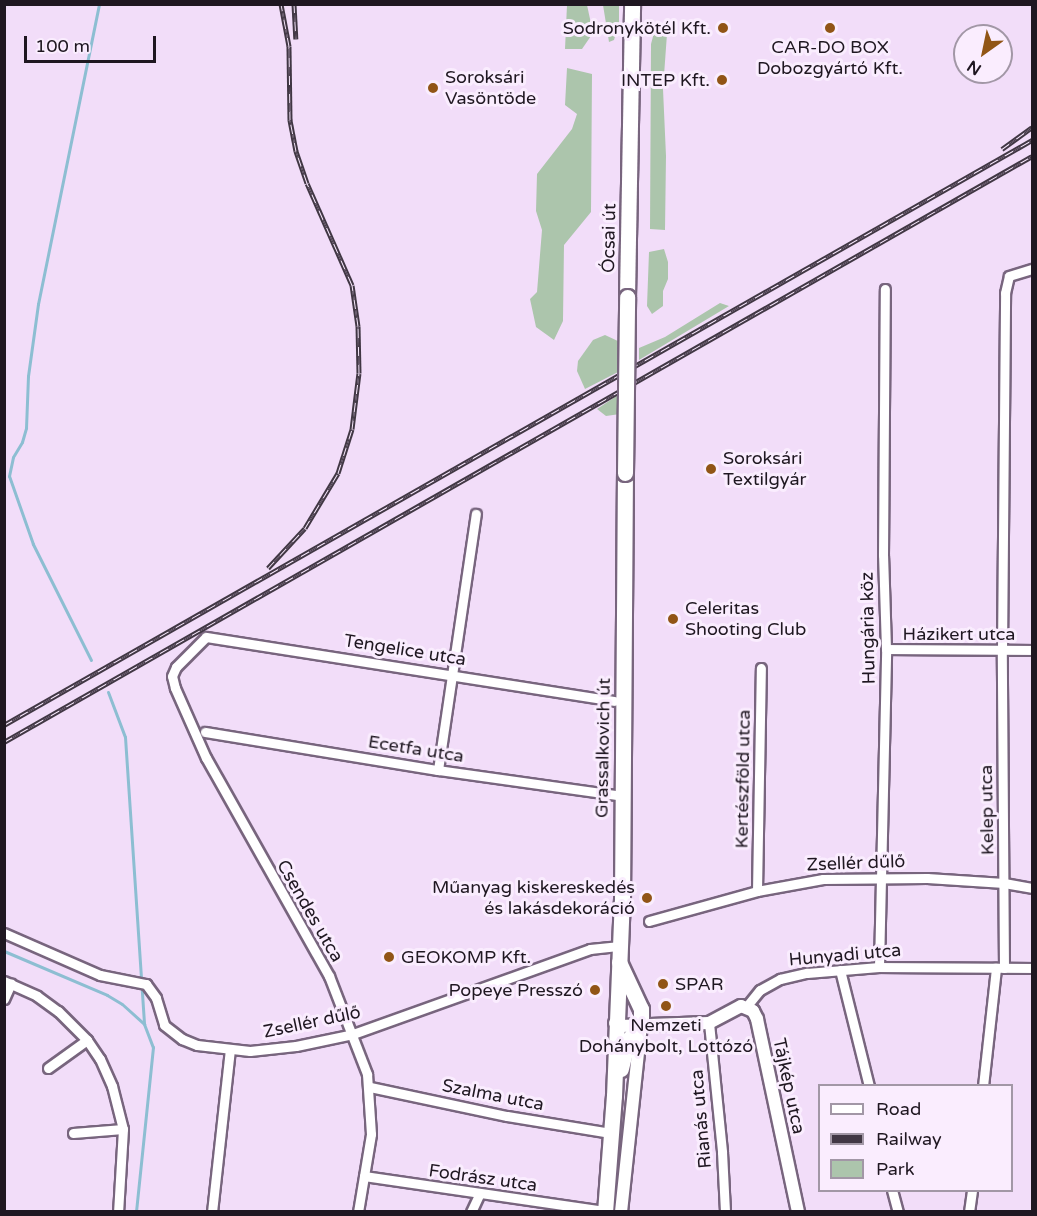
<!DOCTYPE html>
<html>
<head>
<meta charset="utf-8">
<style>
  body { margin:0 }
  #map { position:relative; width:1037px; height:1216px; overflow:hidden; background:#f2ddf9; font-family:"Varela Round",sans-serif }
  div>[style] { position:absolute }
  .green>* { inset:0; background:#acc5ac }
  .stream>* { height:3px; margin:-1.5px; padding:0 1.5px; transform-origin:1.5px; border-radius:1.5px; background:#8dbed2 }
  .roads { filter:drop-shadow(2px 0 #78657e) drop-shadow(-2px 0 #78657e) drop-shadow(0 2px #78657e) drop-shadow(0 -2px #78657e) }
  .minor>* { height:9px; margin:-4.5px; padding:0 4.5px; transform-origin:4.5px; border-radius:4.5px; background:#fff }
  .tertiary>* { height:12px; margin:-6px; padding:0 6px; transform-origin:6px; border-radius:6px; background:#fff }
  .primary>* { height:15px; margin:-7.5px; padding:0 7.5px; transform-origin:7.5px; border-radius:7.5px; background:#fff }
  .rail>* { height:5px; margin-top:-2.5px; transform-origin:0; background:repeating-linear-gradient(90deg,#faedfe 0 9px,#413744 0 18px); box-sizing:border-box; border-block:2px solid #413744 }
  .bridges { filter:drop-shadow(2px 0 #78657e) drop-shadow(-2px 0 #78657e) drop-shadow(0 2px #78657e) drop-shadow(0 -2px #78657e) }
  .primary-bridge>* { height:15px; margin:-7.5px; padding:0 7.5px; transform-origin:7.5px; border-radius:7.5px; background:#fff }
  .dots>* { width:16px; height:16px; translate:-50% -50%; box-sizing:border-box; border:3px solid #faedfe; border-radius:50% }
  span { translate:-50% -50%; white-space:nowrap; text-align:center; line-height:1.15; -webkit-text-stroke:6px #faedfe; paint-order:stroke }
  .poi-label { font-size:18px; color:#1f1721 }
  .right { translate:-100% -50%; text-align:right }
  .left { translate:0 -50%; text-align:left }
  .street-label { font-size:18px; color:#1f1721 }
  .frame { position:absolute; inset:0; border:6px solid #1f1721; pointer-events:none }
  .legend { position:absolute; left:818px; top:1084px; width:195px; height:108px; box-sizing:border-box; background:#faedfe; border:2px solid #a297a6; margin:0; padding:8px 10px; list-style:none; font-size:18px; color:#1f1721 }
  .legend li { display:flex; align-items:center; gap:12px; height:30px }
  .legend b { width:30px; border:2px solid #a297a6 }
  .north { position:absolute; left:953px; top:24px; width:60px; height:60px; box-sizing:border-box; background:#faedfe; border:2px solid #a297a6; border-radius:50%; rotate:213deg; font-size:16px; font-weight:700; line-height:24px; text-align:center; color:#1f1721 }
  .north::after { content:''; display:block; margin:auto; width:21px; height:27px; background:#915516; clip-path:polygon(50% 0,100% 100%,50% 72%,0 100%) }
  .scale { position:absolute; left:24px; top:36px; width:132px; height:27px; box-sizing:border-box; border:3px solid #1f1721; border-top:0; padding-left:8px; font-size:18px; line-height:21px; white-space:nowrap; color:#1f1721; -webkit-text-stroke:4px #faedfe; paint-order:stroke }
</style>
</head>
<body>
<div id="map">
  <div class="green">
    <i style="clip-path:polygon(567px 5px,587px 5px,593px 33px,582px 49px,565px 49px)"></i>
    <i style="clip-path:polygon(603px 5px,619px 5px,619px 23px,614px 40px,609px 42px)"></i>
    <i style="clip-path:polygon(655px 29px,667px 34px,663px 89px,666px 156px,665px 230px,650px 229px,651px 44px)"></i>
    <i style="clip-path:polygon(567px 68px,592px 74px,591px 212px,564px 245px,563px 321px,554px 340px,536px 327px,530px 299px,537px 292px,542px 230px,536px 211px,537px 174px,572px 129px,577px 114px,565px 105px)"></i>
    <i style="clip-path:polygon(664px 249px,668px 262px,668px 279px,663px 291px,663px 306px,652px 314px,647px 306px,649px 252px)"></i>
    <i style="clip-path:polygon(720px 303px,729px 306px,639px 360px,639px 348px,665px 337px)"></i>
    <i style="clip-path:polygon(605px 335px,620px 342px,620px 371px,585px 389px,577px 371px,578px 361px,593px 340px)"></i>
    <i style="clip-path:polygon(621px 393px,620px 414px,606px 416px,597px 409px)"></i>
  </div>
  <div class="stream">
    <i style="left:91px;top:660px;width:130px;rotate:-116.6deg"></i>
    <i style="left:33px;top:544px;width:72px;rotate:-109.4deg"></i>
    <i style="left:9px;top:476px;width:19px;rotate:-78deg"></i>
    <i style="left:13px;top:457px;width:17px;rotate:-59deg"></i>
    <i style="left:22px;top:442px;width:15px;rotate:-74deg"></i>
    <i style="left:26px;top:428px;width:52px;rotate:-87.8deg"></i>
    <i style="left:28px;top:376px;width:73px;rotate:-82.1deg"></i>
    <i style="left:38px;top:304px;width:306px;rotate:-78.5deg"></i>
    <i style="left:108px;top:692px;width:48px;rotate:69.3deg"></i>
    <i style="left:125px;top:737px;width:287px;rotate:86.2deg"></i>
    <i style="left:4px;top:951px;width:112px;rotate:23.1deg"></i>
    <i style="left:107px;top:995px;width:17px;rotate:31deg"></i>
    <i style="left:122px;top:1004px;width:30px;rotate:42deg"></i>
    <i style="left:144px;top:1024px;width:25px;rotate:69deg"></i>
    <i style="left:153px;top:1047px;width:166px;rotate:95.9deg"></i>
  </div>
  <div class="roads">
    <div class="minor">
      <i style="left:886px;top:649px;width:146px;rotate:0.4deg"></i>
      <i style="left:205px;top:732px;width:236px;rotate:9.3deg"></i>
      <i style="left:438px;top:770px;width:187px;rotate:8deg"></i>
      <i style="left:438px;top:770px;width:259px;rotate:-81.6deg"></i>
      <i style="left:757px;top:891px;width:223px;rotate:-89deg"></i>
      <i style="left:649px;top:921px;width:112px;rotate:-15.5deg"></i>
      <i style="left:757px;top:891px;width:67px;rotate:-10.3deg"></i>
      <i style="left:823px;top:879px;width:104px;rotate:-0.6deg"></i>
      <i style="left:927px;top:878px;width:77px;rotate:3.7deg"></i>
      <i style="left:1004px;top:883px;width:28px;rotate:10deg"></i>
      <i style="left:4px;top:933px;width:105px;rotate:23.6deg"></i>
      <i style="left:100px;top:975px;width:47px;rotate:11.1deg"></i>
      <i style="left:146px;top:984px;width:17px;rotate:54deg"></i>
      <i style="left:156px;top:998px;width:28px;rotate:73deg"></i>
      <i style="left:164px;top:1025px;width:23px;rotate:38deg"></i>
      <i style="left:182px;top:1039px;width:16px;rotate:22deg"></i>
      <i style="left:197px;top:1045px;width:53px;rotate:6.5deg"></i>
      <i style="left:250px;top:1051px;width:46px;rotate:-6.2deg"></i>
      <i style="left:296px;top:1046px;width:58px;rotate:-11.9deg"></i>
      <i style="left:353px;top:1034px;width:252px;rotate:-19.7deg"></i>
      <i style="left:590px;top:949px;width:30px;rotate:-6deg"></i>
      <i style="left:879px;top:967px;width:318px;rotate:-88.7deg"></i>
      <i style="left:886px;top:649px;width:94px;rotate:-91.8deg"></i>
      <i style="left:883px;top:555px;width:266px;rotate:-89.6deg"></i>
      <i style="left:1004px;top:968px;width:317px;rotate:-90.4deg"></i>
      <i style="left:1002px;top:651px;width:358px;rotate:-89.5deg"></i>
      <i style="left:1005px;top:293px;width:17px;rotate:-77deg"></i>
      <i style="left:1009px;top:276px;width:24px;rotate:-17deg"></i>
      <i style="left:840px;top:970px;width:120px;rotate:76deg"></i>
      <i style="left:4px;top:981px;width:36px;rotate:24deg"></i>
      <i style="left:37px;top:996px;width:26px;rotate:36deg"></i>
      <i style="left:58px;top:1011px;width:41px;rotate:45deg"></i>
      <i style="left:87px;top:1040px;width:23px;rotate:56deg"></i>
      <i style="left:100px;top:1059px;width:30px;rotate:66deg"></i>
      <i style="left:112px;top:1086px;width:44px;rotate:75.7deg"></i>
      <i style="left:123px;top:1129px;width:83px;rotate:93.4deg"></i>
      <i style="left:4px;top:999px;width:17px;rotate:-66deg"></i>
      <i style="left:746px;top:1007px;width:22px;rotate:-51deg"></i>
      <i style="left:760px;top:990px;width:23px;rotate:-29deg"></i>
      <i style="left:780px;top:979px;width:28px;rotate:-13deg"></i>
      <i style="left:807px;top:973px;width:72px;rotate:-4.8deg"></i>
      <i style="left:879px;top:967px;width:153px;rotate:0.4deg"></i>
      <i style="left:709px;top:1023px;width:130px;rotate:84.2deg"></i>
      <i style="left:722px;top:1152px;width:60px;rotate:87.1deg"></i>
      <i style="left:48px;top:1068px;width:48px;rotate:-35.7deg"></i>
      <i style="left:983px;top:1086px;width:119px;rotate:-83.7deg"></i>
      <i style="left:370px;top:1087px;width:140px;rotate:12deg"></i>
      <i style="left:507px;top:1116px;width:105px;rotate:9.3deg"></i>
      <i style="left:73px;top:1133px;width:50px;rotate:-4.6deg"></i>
      <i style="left:364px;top:1176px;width:236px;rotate:8.3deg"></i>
      <i style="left:892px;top:1190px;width:23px;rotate:75deg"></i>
      <i style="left:212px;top:1212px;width:163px;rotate:-83.7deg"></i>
      <i style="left:358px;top:1212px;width:79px;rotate:-80.5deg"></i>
      <i style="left:371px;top:1134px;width:60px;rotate:-93.8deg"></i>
      <i style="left:367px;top:1074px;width:105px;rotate:-111.2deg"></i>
      <i style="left:329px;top:976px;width:250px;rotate:-119.4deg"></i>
      <i style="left:206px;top:758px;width:77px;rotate:-113.9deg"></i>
      <i style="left:175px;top:688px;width:12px;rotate:-104deg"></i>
      <i style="left:172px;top:676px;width:10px;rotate:-66deg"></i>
      <i style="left:176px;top:667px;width:42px;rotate:-45deg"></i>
      <i style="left:206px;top:637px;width:413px;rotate:8.9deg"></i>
      <i style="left:471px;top:1212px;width:19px;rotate:-65deg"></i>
      <i style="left:969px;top:1212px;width:22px;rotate:-82deg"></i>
    </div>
    <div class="tertiary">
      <i style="left:615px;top:1023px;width:6px;rotate:31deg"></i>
      <i style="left:620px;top:1026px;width:89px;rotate:-1.9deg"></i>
      <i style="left:709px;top:1023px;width:36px;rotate:-28deg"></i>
      <i style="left:741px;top:1006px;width:13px;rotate:23deg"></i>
      <i style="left:753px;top:1011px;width:9px;rotate:63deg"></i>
      <i style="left:757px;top:1019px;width:197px;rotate:78deg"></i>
      <i style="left:621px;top:1212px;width:189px;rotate:-83.9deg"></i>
    </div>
    <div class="primary">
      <i style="left:627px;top:297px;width:293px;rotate:-89deg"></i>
      <i style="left:619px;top:962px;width:52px;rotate:64.9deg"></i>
      <i style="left:641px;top:1009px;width:15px;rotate:90deg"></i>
      <i style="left:641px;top:1024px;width:21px;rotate:129deg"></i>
      <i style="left:628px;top:1040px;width:30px;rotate:104deg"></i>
      <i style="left:605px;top:1212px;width:116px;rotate:-85.6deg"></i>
      <i style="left:614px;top:1096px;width:195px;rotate:-87.7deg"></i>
      <i style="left:622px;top:901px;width:428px;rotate:-89.6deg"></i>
    </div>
  </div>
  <div class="rail">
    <i style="left:294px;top:4px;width:35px;rotate:87deg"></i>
    <i style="left:1002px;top:149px;width:37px;rotate:-36deg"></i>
    <i style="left:268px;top:568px;width:54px;rotate:-47.2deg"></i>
    <i style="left:305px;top:528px;width:64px;rotate:-59deg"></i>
    <i style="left:338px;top:473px;width:46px;rotate:-72.3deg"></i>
    <i style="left:352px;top:429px;width:56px;rotate:-82.9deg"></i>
    <i style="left:359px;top:373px;width:47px;rotate:-91.2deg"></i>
    <i style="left:358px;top:326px;width:41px;rotate:-98.3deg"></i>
    <i style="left:352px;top:285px;width:111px;rotate:-113.8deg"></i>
    <i style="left:307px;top:183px;width:34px;rotate:-109deg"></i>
    <i style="left:296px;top:151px;width:32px;rotate:-101deg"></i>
    <i style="left:290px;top:120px;width:74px;rotate:-90.8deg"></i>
    <i style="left:289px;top:46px;width:43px;rotate:-100.8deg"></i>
    <i style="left:4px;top:725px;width:1183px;rotate:-29.64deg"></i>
    <i style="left:4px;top:742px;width:1183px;rotate:-29.68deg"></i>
  </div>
  <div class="bridges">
    <div class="primary-bridge">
      <i style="left:625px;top:473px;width:176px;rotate:-89.3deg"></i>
    </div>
  </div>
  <div class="dots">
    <i style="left:723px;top:28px;background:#915516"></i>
    <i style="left:830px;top:28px;background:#915516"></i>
    <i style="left:722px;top:80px;background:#915516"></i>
    <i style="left:433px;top:88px;background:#915516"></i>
    <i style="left:711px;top:469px;background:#915516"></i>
    <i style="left:673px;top:619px;background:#915516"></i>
    <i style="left:647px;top:898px;background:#915516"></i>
    <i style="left:389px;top:957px;background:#915516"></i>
    <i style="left:663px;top:984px;background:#915516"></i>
    <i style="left:595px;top:990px;background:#915516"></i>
    <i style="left:666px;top:1006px;background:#915516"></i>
  </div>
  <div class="poi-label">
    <span class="right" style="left:711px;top:28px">Sodronykötél Kft.</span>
    <span style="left:830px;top:58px">CAR-DO BOX<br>Dobozgyártó Kft.</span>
    <span class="left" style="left:445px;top:88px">Soroksári<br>Vasöntöde</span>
    <span class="right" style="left:710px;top:80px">INTEP Kft.</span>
    <span class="left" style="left:723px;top:469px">Soroksári<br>Textilgyár</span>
    <span class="left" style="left:685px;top:619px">Celeritas<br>Shooting Club</span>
    <span class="right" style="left:635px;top:898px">Műanyag kiskereskedés<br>és lakásdekoráció</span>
    <span class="left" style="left:401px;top:957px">GEOKOMP Kft.</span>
    <span class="left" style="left:675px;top:984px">SPAR</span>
    <span class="right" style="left:583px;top:990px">Popeye Presszó</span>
    <span style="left:666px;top:1036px">Nemzeti<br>Dohánybolt, Lottózó</span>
  </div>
  <div class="street-label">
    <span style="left:609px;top:238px;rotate:-89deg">Ócsai út</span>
    <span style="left:868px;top:628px;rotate:-91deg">Hungária köz</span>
    <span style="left:959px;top:634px">Házikert utca</span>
    <span style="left:405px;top:650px;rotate:9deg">Tengelice utca</span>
    <span style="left:603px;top:748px;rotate:-89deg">Grassalkovich út</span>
    <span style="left:416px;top:749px;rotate:9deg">Ecetfa utca</span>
    <span style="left:743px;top:779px;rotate:-89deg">Kertészföld utca</span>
    <span style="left:987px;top:810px;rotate:-91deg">Kelep utca</span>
    <span style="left:856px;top:863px;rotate:-2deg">Zsellér dűlő</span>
    <span style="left:310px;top:911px;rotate:60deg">Csendes utca</span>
    <span style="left:845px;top:955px;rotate:-5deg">Hunyadi utca</span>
    <span style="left:312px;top:1022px;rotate:-12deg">Zsellér dűlő</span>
    <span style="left:789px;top:1086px;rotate:78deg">Tájkép utca</span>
    <span style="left:493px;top:1095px;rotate:11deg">Szalma utca</span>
    <span style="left:701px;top:1119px;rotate:-95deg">Rianás utca</span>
    <span style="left:483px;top:1178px;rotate:8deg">Fodrász utca</span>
  </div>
  <div class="frame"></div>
  <ul class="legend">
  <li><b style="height:8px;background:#fff"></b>Road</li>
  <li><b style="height:8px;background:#413744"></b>Railway</li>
  <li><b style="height:16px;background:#acc5ac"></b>Park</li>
  </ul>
  <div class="north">N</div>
  <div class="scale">100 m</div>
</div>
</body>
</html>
